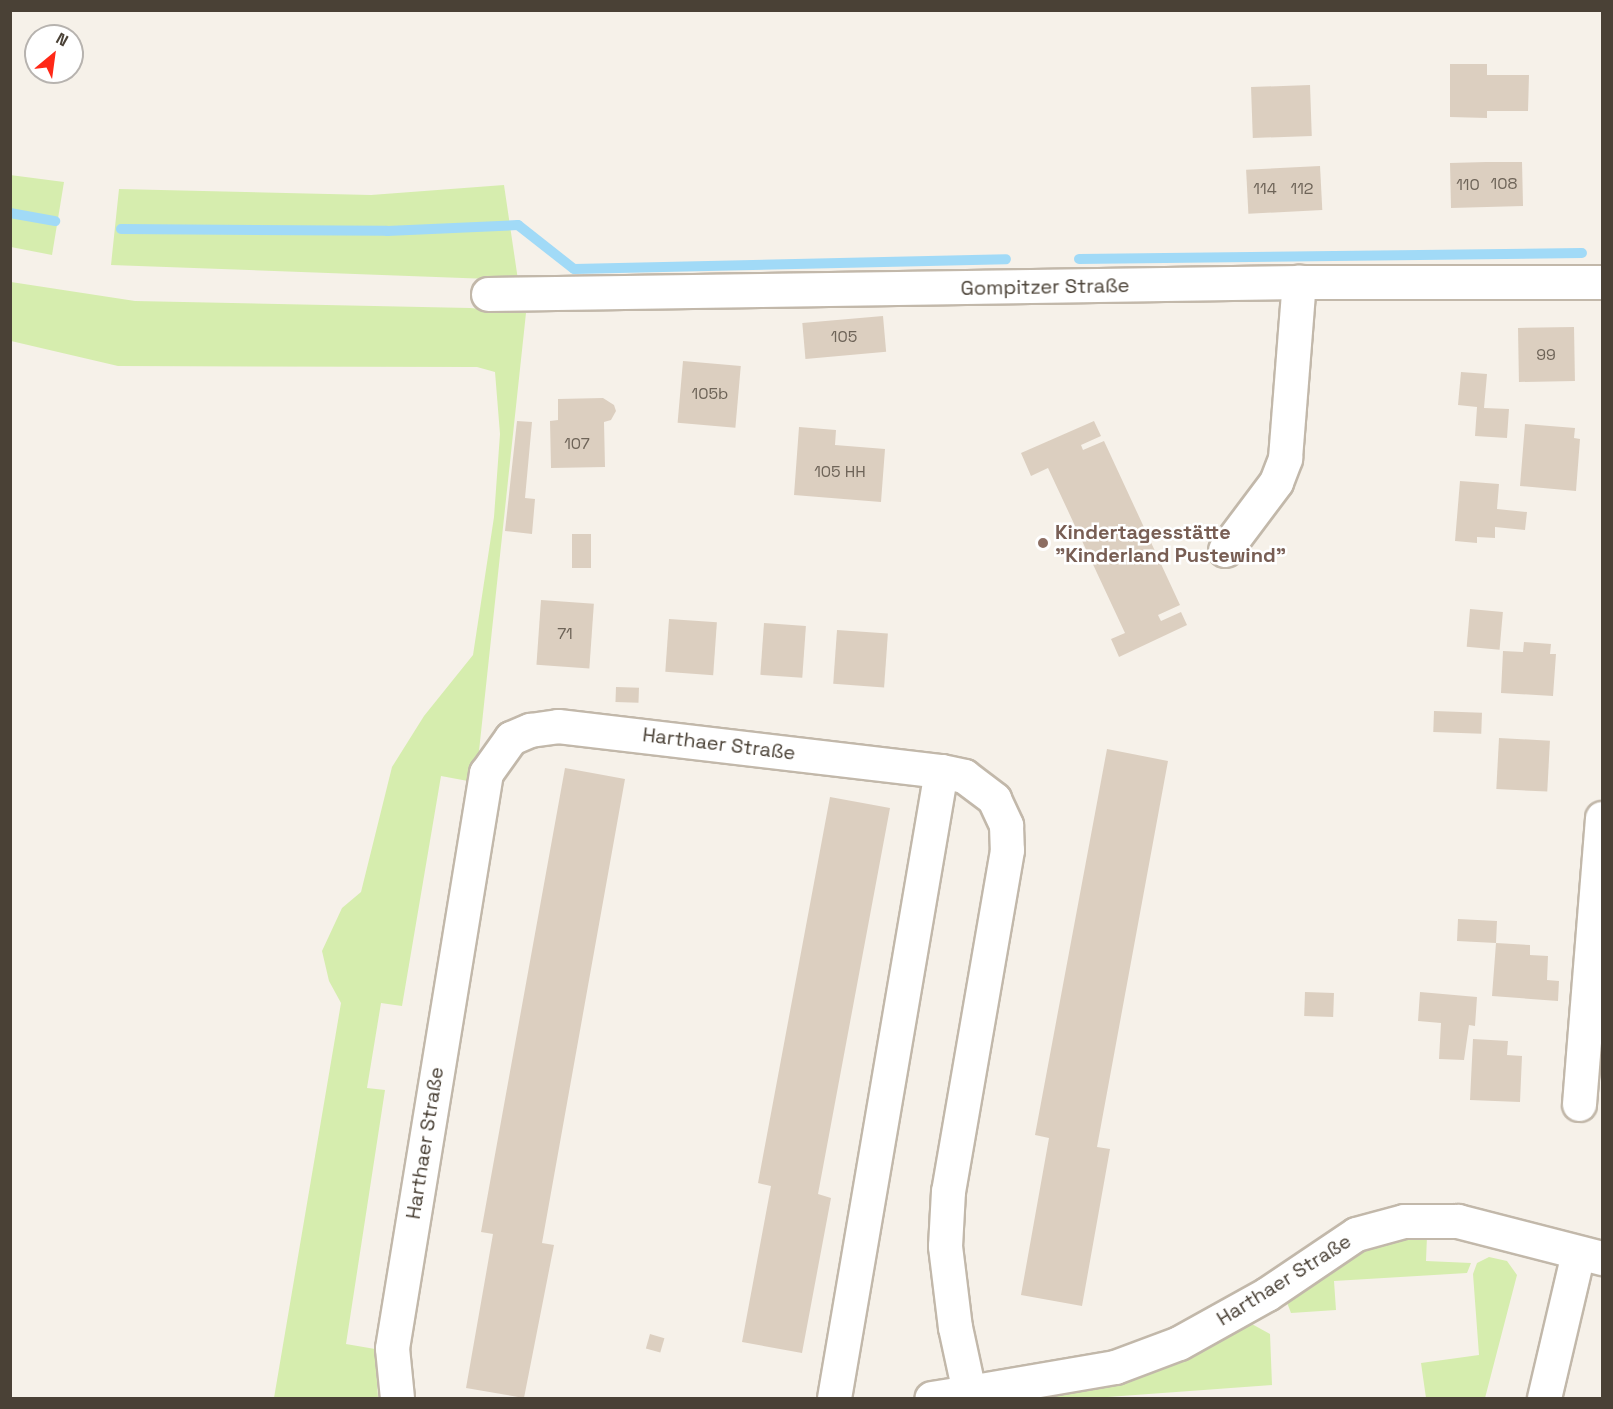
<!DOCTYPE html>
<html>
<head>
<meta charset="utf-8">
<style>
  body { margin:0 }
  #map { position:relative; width:1613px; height:1409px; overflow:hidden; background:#f6f1e9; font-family:"Space Grotesk",sans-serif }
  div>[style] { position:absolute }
  .green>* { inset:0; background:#d6edae }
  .stream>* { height:10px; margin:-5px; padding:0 5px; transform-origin:5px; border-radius:5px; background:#a1daf7 }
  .building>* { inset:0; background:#dccfc0; transform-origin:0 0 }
  .roads { filter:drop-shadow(2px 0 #c2b8aa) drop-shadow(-2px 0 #c2b8aa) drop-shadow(0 2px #c2b8aa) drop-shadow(0 -2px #c2b8aa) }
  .minor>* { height:33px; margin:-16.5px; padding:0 16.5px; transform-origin:16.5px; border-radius:16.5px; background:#fff }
  .dots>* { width:16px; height:16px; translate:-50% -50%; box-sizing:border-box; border:3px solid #fff; border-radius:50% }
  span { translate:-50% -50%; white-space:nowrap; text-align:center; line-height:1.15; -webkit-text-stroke:5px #fff; paint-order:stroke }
  .number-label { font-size:16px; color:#6e6458 }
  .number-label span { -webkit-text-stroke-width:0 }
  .street-label { font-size:20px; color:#4a4136 }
  .education-label { font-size:20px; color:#785e54; font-weight:700 }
  .left { translate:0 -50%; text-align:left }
  .frame { position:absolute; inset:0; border:12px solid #4a4136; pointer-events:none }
  .north { position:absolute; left:24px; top:24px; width:60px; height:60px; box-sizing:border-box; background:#fff; border:2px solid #b7b3af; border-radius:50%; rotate:29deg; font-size:16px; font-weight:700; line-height:24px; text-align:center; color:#4a4136 }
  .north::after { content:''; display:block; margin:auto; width:21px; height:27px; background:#ff2817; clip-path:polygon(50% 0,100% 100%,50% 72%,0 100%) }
</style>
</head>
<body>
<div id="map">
  <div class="green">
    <i style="clip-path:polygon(10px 175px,64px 182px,52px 255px,11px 247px)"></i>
    <i style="clip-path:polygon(504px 185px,518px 280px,111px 265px,119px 189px,371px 195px)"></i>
    <i style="clip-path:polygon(11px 282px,135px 301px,470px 308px,526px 313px,479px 751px,468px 781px,441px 776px,402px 1006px,381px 1003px,367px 1088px,385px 1090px,346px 1344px,375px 1349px,378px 1398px,274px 1398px,341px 1003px,329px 981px,322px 951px,342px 908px,361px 892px,392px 767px,424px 716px,473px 655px,494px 517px,500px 434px,495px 372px,477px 367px,118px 366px,11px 341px)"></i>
    <i style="clip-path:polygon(1407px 1236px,1427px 1236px,1426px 1261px,1471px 1263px,1467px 1273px,1334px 1281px,1336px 1310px,1291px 1313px,1286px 1300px,1361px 1252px)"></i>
    <i style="clip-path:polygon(1489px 1257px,1507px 1261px,1517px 1275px,1485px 1398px,1426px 1398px,1421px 1363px,1479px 1355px,1473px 1274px,1477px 1263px)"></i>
    <i style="clip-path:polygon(1250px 1323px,1270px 1334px,1272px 1385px,1094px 1398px,1032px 1398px,1124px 1380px,1190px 1357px)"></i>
  </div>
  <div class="stream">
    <i style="left:10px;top:213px;width:46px;rotate:10.1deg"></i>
    <i style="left:121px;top:229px;width:266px;rotate:0.4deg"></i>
    <i style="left:387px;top:231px;width:131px;rotate:-2.6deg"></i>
    <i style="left:518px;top:225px;width:71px;rotate:38.2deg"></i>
    <i style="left:574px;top:269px;width:432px;rotate:-1.3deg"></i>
    <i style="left:1079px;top:259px;width:503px;rotate:-0.68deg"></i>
  </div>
  <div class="building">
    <i style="clip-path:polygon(1450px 64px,1487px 64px,1487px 75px,1529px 75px,1528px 111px,1487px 111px,1487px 118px,1450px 117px)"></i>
    <i style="left:1310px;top:85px;width:51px;height:59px;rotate:88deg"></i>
    <i style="clip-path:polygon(1486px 162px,1522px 162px,1523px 206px,1451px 208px,1450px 163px)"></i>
    <i style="left:1320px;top:166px;width:44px;height:74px;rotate:87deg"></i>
    <i style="left:883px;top:316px;width:36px;height:81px;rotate:85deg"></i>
    <i style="left:1574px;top:327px;width:54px;height:56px;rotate:89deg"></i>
    <i style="left:683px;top:361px;width:58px;height:62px;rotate:5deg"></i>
    <i style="clip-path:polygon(1461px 372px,1487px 374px,1484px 408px,1509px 409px,1507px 438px,1475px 436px,1477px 407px,1458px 405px)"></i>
    <i style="clip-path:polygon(603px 398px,614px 405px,616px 411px,611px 420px,604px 422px,605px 467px,551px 468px,550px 421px,558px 420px,558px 399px)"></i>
    <i style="clip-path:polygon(517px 421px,532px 422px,525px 498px,535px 499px,532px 534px,505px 531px)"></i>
    <i style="clip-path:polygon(1094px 421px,1101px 436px,1081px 445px,1083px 450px,1104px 441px,1180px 605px,1158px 615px,1161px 621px,1181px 612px,1187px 625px,1119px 657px,1111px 639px,1125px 633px,1048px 468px,1031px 476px,1021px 453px)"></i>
    <i style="clip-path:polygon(1525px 424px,1575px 428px,1574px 438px,1580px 439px,1576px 491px,1520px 486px)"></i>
    <i style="clip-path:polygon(799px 427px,836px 430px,835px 445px,885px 449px,881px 502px,794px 495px)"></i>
    <i style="clip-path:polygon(1460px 481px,1499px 484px,1497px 509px,1527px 512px,1525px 530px,1495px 527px,1495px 538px,1477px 537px,1477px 543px,1455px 541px)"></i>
    <i style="left:572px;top:534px;width:19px;height:34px"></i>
    <i style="left:541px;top:600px;width:53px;height:65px;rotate:4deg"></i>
    <i style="left:1470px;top:609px;width:33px;height:38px;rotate:5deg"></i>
    <i style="left:669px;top:619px;width:48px;height:53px;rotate:4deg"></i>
    <i style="left:764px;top:623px;width:42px;height:52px;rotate:4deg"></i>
    <i style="left:837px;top:630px;width:51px;height:54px;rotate:4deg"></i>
    <i style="clip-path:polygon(1524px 642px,1551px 644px,1550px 654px,1556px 654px,1553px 696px,1501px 693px,1503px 651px,1523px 652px)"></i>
    <i style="left:616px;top:687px;width:23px;height:15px;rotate:2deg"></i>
    <i style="left:1434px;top:711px;width:48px;height:21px;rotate:2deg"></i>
    <i style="left:1499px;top:738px;width:51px;height:51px;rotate:3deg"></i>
    <i style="clip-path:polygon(1107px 749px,1168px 761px,1097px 1147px,1110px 1149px,1082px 1306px,1021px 1295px,1049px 1138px,1035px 1135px)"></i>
    <i style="clip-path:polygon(565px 768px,625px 779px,542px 1243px,554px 1245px,524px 1398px,466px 1388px,493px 1234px,481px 1232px)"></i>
    <i style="clip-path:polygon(830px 797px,890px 808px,818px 1194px,831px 1198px,802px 1353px,742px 1342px,771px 1186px,758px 1183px)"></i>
    <i style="clip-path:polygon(1458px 919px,1497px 921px,1496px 943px,1530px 945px,1530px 955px,1548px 956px,1547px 980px,1559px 981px,1558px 1001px,1492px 996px,1496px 943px,1457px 941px)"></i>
    <i style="left:1305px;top:992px;width:29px;height:24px;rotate:2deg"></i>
    <i style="clip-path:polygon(1420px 992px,1477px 997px,1475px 1026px,1469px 1025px,1464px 1060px,1439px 1059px,1441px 1023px,1418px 1021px)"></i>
    <i style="clip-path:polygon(1473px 1039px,1508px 1041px,1507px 1055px,1522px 1056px,1520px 1102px,1470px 1100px)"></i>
    <i style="left:650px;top:1334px;width:15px;height:15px;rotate:16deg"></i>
  </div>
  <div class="roads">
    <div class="minor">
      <i style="left:488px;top:294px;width:811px;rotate:-0.85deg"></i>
      <i style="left:1299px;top:282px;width:303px"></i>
      <i style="left:1225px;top:550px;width:85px;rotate:-53.1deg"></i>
      <i style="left:1276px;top:482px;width:26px;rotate:-69deg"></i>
      <i style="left:1285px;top:458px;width:177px;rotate:-85.5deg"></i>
      <i style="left:1579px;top:1104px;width:287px;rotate:-85.4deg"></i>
      <i style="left:969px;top:1392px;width:148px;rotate:-9.7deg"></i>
      <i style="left:1115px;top:1367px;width:68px;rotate:-20.6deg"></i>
      <i style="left:1179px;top:1343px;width:101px;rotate:-29.1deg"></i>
      <i style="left:1267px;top:1294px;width:107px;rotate:-34deg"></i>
      <i style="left:1356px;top:1234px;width:50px;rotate:-15.2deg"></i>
      <i style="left:1404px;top:1221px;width:54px"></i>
      <i style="left:1458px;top:1221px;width:149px;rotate:14.4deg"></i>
      <i style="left:397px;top:1398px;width:50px;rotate:-95.7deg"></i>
      <i style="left:392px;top:1348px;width:583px;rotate:-80.72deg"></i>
      <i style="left:486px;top:773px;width:43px;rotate:-54.5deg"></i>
      <i style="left:511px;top:738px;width:21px;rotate:-23deg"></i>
      <i style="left:530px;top:730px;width:28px;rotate:-8deg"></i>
      <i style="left:558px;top:726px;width:386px;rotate:6.7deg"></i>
      <i style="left:941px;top:771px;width:24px;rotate:12deg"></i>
      <i style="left:964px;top:776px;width:38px;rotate:37deg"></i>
      <i style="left:994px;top:799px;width:29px;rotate:65deg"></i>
      <i style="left:1006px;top:825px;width:25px;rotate:88deg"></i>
      <i style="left:1007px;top:850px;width:346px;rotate:99.8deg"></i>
      <i style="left:948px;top:1191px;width:55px;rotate:93.1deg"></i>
      <i style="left:945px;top:1246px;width:82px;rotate:83deg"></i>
      <i style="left:955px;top:1327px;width:66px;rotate:77.8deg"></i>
      <i style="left:969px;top:1392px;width:38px;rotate:171deg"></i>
      <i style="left:834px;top:1398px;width:636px;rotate:-80.32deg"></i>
      <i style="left:1544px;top:1398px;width:149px;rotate:-76.8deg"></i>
    </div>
  </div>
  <div class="dots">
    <i style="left:1043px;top:543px;background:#8d6e63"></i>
  </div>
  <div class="number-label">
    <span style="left:1504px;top:184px">108</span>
    <span style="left:1468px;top:185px">110</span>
    <span style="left:1265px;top:189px">114</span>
    <span style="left:1302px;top:189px">112</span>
    <span style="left:844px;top:337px">105</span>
    <span style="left:1546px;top:355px">99</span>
    <span style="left:710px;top:394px">105b</span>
    <span style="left:577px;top:444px">107</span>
    <span style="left:840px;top:472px">105 HH</span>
    <span style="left:565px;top:634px">71</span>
  </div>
  <div class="street-label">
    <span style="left:1045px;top:287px;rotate:-1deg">Gompitzer Straße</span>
    <span style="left:719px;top:744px;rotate:7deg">Harthaer Straße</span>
    <span style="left:425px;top:1143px;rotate:-81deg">Harthaer Straße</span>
    <span style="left:1284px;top:1280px;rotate:-32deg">Harthaer Straße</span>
  </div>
  <div class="education-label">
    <span class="left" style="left:1055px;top:544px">Kindertagesstätte<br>"Kinderland Pustewind"</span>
  </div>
  <div class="frame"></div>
  <div class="north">N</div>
</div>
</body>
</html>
